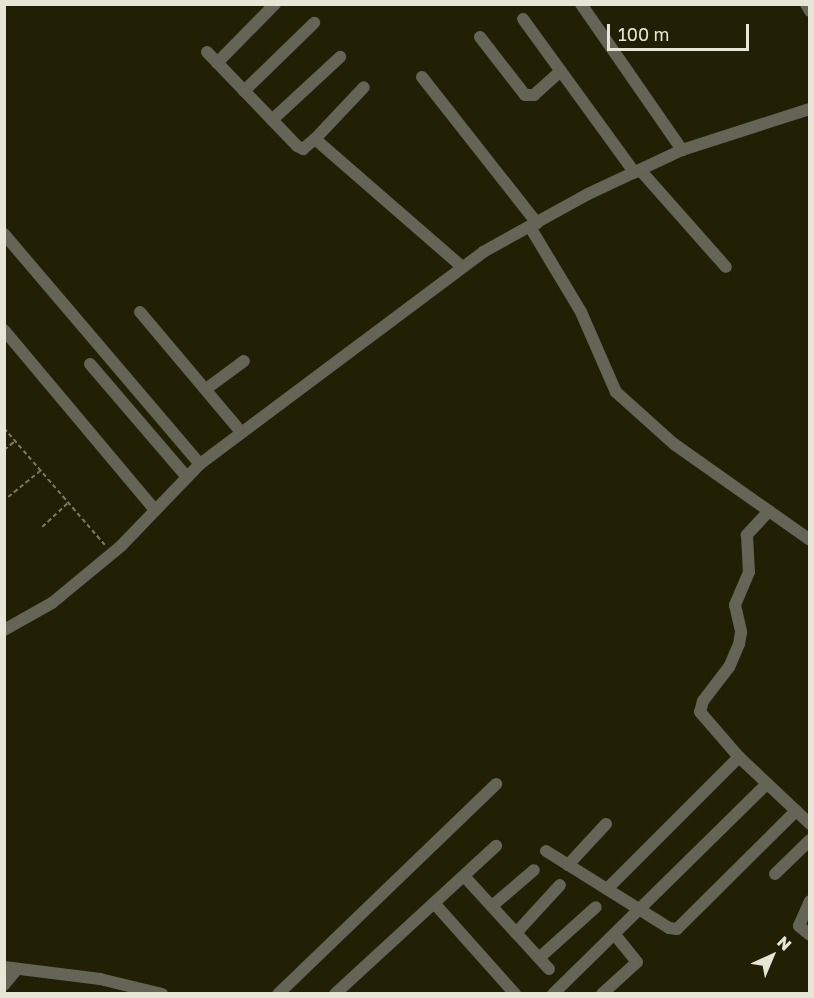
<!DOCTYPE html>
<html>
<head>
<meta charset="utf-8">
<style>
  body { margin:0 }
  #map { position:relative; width:814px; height:998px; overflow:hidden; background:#212005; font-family:"Golos Text",sans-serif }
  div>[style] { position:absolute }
  .path>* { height:1.5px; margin-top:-0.75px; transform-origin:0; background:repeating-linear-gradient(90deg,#7a7963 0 4.5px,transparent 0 7.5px) }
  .minor>* { height:12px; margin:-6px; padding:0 6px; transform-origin:6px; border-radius:6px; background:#646457 }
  span { translate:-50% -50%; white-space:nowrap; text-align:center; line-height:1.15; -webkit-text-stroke:4.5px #212005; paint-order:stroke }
  .frame { position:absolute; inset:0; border:6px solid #e6e6d6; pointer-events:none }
  .north { position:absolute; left:742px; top:926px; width:60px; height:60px; -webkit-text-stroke:4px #212005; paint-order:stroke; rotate:44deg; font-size:16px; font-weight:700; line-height:24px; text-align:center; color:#e6e6d6 }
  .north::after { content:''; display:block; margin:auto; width:21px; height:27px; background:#e6e6d6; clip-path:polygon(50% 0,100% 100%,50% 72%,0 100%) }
  .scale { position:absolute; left:607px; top:24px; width:142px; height:27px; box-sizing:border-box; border:3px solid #e6e6d6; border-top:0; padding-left:8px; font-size:18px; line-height:21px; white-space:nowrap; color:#e6e6d6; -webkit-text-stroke:4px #212005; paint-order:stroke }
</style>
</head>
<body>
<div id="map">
  <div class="path">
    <i style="left:4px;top:428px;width:156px;rotate:49.2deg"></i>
    <i style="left:4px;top:450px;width:14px;rotate:-39deg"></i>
    <i style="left:8px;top:497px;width:41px;rotate:-39.1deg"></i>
    <i style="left:42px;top:527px;width:35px;rotate:-43deg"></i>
  </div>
  <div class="minor">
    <i style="left:581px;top:4px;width:178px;rotate:55.3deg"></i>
    <i style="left:806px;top:4px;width:8px;rotate:60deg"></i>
    <i style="left:523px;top:19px;width:190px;rotate:54deg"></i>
    <i style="left:480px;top:37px;width:73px;rotate:52.2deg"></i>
    <i style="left:525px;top:95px;width:9px"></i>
    <i style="left:534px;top:95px;width:36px;rotate:-42deg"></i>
    <i style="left:207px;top:52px;width:130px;rotate:46.2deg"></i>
    <i style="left:297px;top:146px;width:7px;rotate:27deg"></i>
    <i style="left:303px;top:149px;width:16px;rotate:-40deg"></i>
    <i style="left:315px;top:139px;width:194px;rotate:41deg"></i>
    <i style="left:217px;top:63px;width:83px;rotate:-45.5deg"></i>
    <i style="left:422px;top:77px;width:186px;rotate:51.8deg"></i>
    <i style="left:244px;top:91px;width:98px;rotate:-44.2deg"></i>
    <i style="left:272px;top:120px;width:93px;rotate:-42.8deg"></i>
    <i style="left:315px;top:139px;width:71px;rotate:-46.7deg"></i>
    <i style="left:641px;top:171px;width:128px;rotate:48.5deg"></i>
    <i style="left:530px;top:227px;width:99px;rotate:59deg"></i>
    <i style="left:581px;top:312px;width:87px;rotate:66.4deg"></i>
    <i style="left:616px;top:392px;width:78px;rotate:41.9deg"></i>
    <i style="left:674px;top:444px;width:166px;rotate:35.2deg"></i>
    <i style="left:4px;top:234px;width:302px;rotate:49.6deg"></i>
    <i style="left:140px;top:312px;width:157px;rotate:49.9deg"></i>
    <i style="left:4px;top:330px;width:234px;rotate:50deg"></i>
    <i style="left:90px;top:364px;width:148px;rotate:49.4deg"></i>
    <i style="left:206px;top:389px;width:47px;rotate:-36.4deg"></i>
    <i style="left:769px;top:511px;width:33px;rotate:133deg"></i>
    <i style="left:747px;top:535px;width:37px;rotate:87deg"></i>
    <i style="left:749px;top:572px;width:36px;rotate:113deg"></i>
    <i style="left:735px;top:605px;width:28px;rotate:77deg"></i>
    <i style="left:741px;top:632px;width:12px;rotate:99deg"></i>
    <i style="left:739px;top:644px;width:25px;rotate:113deg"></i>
    <i style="left:729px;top:667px;width:43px;rotate:127.4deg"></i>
    <i style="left:703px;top:701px;width:11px;rotate:105deg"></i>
    <i style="left:700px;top:712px;width:60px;rotate:49.1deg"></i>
    <i style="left:739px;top:757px;width:98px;rotate:43.3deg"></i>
    <i style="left:4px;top:630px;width:55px;rotate:-29.4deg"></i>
    <i style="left:52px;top:603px;width:89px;rotate:-39.6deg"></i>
    <i style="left:121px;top:546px;width:114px;rotate:-46.1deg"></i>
    <i style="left:200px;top:464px;width:354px;rotate:-36.8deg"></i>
    <i style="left:483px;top:252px;width:120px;rotate:-28.9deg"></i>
    <i style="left:588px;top:194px;width:104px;rotate:-25.1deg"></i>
    <i style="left:682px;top:150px;width:134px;rotate:-17.8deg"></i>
    <i style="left:546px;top:851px;width:145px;rotate:32deg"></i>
    <i style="left:669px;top:928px;width:8px;rotate:7deg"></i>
    <i style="left:677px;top:929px;width:168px;rotate:-44.8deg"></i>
    <i style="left:568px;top:865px;width:56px;rotate:-47.2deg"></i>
    <i style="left:775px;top:874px;width:49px;rotate:-44.2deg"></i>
    <i style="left:464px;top:876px;width:126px;rotate:47.6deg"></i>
    <i style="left:607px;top:889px;width:187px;rotate:-45deg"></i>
    <i style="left:810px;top:901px;width:27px;rotate:114deg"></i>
    <i style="left:799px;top:926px;width:14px;rotate:39deg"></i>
    <i style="left:434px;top:903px;width:122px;rotate:48.3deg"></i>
    <i style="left:492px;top:906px;width:55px;rotate:-40.6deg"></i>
    <i style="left:516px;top:933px;width:65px;rotate:-47.5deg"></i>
    <i style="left:539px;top:958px;width:76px;rotate:-41.8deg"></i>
    <i style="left:4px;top:967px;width:97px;rotate:7.1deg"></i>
    <i style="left:100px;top:979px;width:64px;rotate:13.6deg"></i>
    <i style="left:4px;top:985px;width:21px;rotate:-51deg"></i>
    <i style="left:278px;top:994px;width:303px;rotate:-43.9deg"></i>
    <i style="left:335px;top:994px;width:219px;rotate:-42.6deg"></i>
    <i style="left:553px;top:994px;width:300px;rotate:-44.5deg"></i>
    <i style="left:602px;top:994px;width:47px;rotate:-42.4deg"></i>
    <i style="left:637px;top:962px;width:33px;rotate:-129deg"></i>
  </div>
  <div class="frame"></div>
  <div class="north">N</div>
  <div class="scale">100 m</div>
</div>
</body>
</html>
